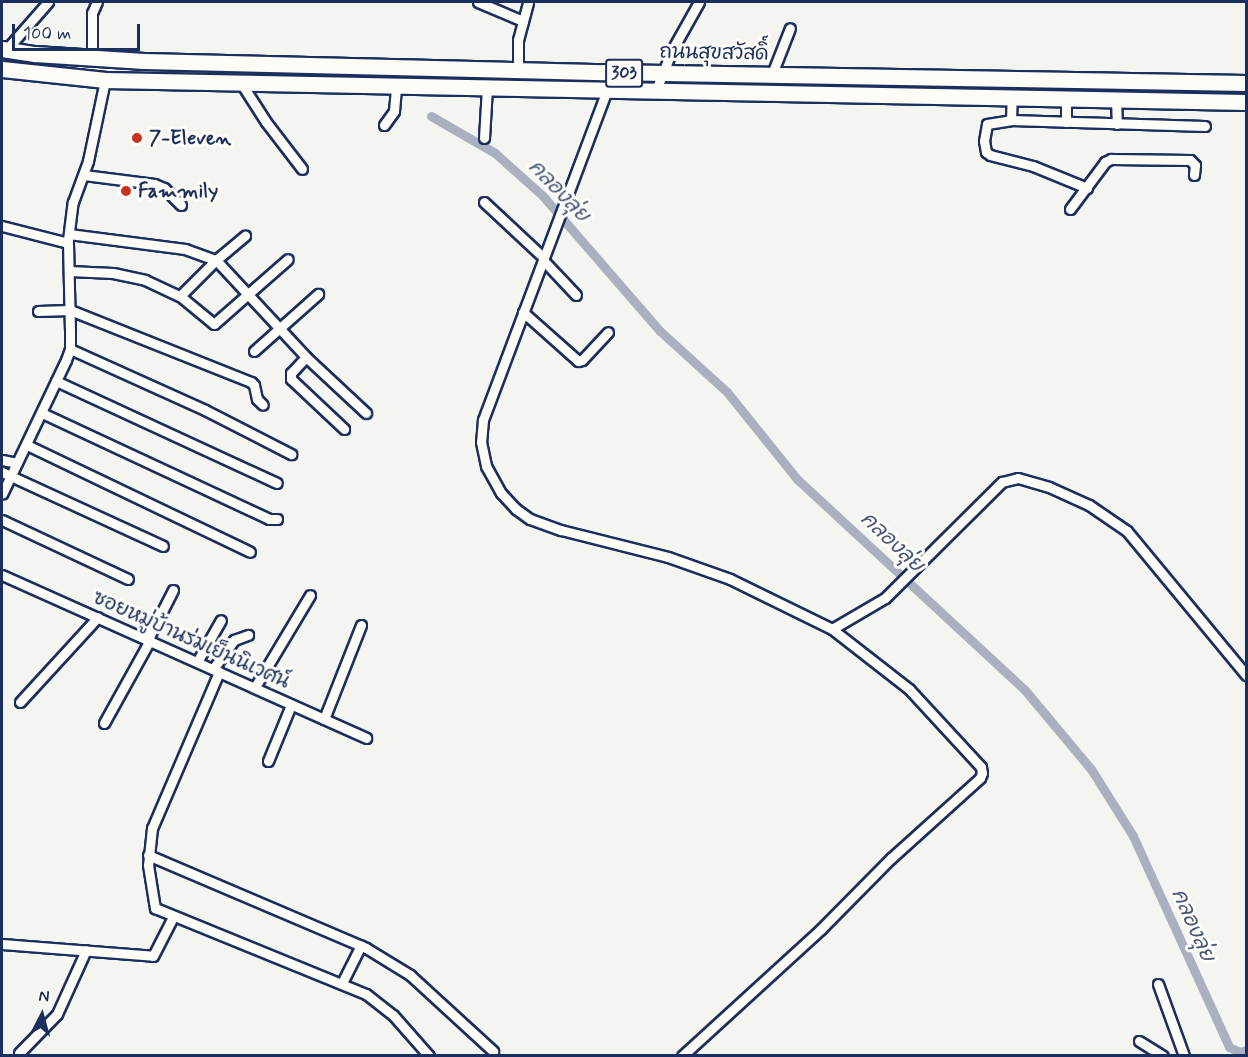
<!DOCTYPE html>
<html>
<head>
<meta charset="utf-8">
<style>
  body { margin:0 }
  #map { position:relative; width:1248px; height:1057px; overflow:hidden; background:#f4f4f1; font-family:Mynerve,"Playpen Sans Thai",sans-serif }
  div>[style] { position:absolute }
  .canal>* { height:9px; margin:-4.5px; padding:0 4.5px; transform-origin:4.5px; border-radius:4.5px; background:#aab0bf }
  .roads { filter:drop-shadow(2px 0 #1b2f5e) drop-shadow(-2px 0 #1b2f5e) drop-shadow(0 2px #1b2f5e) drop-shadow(0 -2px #1b2f5e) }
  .street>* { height:9px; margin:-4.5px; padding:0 4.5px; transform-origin:4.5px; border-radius:4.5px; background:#fdfcf7 }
  .primary>* { height:15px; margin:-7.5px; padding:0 7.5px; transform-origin:7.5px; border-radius:7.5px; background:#fdfcf7 }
  .dots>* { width:16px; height:16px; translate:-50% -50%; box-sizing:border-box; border:3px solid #fdfcf7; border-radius:50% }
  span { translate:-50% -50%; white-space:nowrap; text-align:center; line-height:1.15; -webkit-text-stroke:6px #fdfcf7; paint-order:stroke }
  .shield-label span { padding:2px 4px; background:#fdfcf7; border:2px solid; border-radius:4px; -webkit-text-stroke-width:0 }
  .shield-label { font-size:18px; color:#1b2f5e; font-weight:700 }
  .street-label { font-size:20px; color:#1b2f5e }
  .poi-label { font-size:20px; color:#1b2f5e; font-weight:700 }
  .left { translate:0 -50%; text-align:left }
  .water-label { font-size:21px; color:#46567b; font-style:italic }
  .frame { position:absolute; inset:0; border:3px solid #1b2f5e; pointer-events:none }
  .north { position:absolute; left:12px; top:985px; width:60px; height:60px; -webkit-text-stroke:4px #fdfcf7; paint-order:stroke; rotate:6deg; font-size:16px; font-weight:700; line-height:24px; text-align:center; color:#1b2f5e }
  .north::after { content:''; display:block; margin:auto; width:21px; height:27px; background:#1b2f5e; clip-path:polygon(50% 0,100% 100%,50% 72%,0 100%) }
  .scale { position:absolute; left:12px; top:24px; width:128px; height:27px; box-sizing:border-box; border:3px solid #1b2f5e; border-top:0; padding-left:8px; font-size:18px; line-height:21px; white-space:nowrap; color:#1b2f5e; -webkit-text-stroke:4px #fdfcf7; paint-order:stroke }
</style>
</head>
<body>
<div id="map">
  <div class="canal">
    <i style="left:431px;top:116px;width:74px;rotate:30deg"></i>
    <i style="left:495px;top:153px;width:63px;rotate:41.8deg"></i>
    <i style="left:542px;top:195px;width:180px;rotate:49.1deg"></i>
    <i style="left:660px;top:331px;width:91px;rotate:42.3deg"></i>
    <i style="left:727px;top:392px;width:112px;rotate:51.2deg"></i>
    <i style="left:797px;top:479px;width:309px;rotate:42.8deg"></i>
    <i style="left:1024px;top:689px;width:104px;rotate:50.1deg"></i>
    <i style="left:1091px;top:769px;width:79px;rotate:57.9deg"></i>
    <i style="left:1133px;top:836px;width:232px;rotate:65.5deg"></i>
    <i style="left:1229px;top:1047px;width:12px;rotate:24deg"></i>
    <i style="left:1240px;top:1052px;width:6px;rotate:-18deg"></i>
  </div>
  <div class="roads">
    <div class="street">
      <i style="left:478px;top:2px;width:49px;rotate:22.9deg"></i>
      <i style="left:6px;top:50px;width:64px;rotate:-48.8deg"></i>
      <i style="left:92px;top:58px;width:45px;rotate:-90deg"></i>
      <i style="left:92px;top:13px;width:12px;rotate:-66deg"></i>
      <i style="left:518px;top:70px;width:30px;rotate:-90deg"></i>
      <i style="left:518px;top:40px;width:39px;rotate:-75deg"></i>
      <i style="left:772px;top:74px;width:49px;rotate:-68.6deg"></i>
      <i style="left:241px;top:83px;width:46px;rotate:57.3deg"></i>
      <i style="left:266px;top:122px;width:59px;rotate:52.5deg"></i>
      <i style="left:607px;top:90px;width:353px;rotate:110.6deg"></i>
      <i style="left:483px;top:420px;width:22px;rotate:95deg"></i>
      <i style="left:481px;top:442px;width:25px;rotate:78deg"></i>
      <i style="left:486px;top:466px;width:31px;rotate:61deg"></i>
      <i style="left:501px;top:493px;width:22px;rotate:47deg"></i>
      <i style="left:516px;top:509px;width:17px;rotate:36deg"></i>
      <i style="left:530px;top:519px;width:33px;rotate:20deg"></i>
      <i style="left:561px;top:530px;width:110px;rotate:14.2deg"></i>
      <i style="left:668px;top:557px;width:66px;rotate:19.5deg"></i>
      <i style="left:730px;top:579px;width:114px;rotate:26.1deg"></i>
      <i style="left:832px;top:629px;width:98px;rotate:37.9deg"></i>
      <i style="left:909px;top:689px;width:106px;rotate:47.3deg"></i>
      <i style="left:981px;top:767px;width:6px;rotate:81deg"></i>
      <i style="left:982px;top:773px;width:5px;rotate:112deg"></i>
      <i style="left:980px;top:778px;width:120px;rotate:138deg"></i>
      <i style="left:891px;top:858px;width:100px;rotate:134.6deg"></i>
      <i style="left:821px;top:929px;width:188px;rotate:137.6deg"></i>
      <i style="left:656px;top:90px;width:43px;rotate:-68.2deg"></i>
      <i style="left:672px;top:50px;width:55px;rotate:-60.6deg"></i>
      <i style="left:1066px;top:98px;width:24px;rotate:90deg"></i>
      <i style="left:1116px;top:99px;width:25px;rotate:88deg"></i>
      <i style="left:1011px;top:120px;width:23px;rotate:-88deg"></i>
      <i style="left:384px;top:125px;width:17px;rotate:-54deg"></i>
      <i style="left:394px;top:111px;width:25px;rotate:-85deg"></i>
      <i style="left:484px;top:138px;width:50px;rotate:-86.6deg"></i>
      <i style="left:84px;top:175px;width:71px;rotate:7.3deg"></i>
      <i style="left:154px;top:184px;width:11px;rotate:22deg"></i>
      <i style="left:164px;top:188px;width:24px;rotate:45deg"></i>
      <i style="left:1087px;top:188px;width:58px;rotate:-157.8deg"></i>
      <i style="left:1033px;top:166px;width:44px;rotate:-165.7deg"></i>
      <i style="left:990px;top:155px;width:5px;rotate:-143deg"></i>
      <i style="left:986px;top:152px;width:11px;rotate:-100deg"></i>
      <i style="left:984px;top:141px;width:17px;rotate:-80deg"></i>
      <i style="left:987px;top:124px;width:24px;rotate:-9deg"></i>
      <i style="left:1011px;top:120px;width:194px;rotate:1.8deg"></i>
      <i style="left:484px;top:202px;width:82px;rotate:43deg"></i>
      <i style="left:1070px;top:209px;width:59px;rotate:-53.3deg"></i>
      <i style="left:1105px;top:162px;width:7px;rotate:-27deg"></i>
      <i style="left:1111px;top:159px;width:79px;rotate:0.7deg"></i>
      <i style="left:1190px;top:160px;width:7px;rotate:45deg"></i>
      <i style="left:1195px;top:165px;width:10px;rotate:96deg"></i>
      <i style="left:2px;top:226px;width:68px;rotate:14.4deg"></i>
      <i style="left:68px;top:243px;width:88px;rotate:88.7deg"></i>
      <i style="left:70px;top:331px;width:18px;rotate:90deg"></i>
      <i style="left:70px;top:349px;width:12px;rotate:110deg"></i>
      <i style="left:66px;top:360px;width:148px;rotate:115.5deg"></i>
      <i style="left:69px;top:234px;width:117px;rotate:7.4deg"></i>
      <i style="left:185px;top:249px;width:33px;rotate:20deg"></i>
      <i style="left:216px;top:260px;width:132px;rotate:47.1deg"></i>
      <i style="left:306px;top:357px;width:82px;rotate:43deg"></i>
      <i style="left:68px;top:240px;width:38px;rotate:-83deg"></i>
      <i style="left:73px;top:202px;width:44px;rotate:-69.9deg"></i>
      <i style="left:88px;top:161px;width:83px;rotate:-78.1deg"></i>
      <i style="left:543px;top:260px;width:48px;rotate:46.7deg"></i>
      <i style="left:69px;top:271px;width:44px;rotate:2.6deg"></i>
      <i style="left:113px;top:273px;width:33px;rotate:12deg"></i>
      <i style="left:145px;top:280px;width:38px;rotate:25deg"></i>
      <i style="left:180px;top:296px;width:44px;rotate:39.5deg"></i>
      <i style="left:214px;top:324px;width:98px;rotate:-41.3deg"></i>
      <i style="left:180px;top:296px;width:51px;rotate:-45deg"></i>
      <i style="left:216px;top:260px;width:38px;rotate:-40deg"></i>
      <i style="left:38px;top:311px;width:32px;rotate:-2deg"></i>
      <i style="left:70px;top:310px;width:195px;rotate:21.7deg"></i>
      <i style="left:251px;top:382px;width:4px;rotate:45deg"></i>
      <i style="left:254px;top:385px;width:14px;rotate:78deg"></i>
      <i style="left:257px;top:399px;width:8px;rotate:45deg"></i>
      <i style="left:523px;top:312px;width:74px;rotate:41.7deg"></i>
      <i style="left:578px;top:361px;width:4px;rotate:-14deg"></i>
      <i style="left:582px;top:360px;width:38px;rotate:-47deg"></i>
      <i style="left:70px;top:349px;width:148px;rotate:24.3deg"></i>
      <i style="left:205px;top:410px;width:97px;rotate:27.1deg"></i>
      <i style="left:254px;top:351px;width:86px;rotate:-41.7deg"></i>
      <i style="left:306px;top:357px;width:22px;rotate:133deg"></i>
      <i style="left:291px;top:373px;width:6px;rotate:90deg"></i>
      <i style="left:291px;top:379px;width:73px;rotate:43.3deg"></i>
      <i style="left:56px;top:381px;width:243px;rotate:24.8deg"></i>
      <i style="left:42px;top:413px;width:251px;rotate:25deg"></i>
      <i style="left:269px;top:519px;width:8px"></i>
      <i style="left:27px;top:445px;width:247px;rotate:25.6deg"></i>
      <i style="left:2px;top:460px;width:15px;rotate:11deg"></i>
      <i style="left:2px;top:472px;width:177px;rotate:24.7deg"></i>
      <i style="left:2px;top:520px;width:139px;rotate:25.1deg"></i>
      <i style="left:2px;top:575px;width:399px;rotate:24.1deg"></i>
      <i style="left:832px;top:629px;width:61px;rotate:-30.3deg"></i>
      <i style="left:885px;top:598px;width:165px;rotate:-44.8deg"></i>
      <i style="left:1002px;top:482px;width:16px;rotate:-14deg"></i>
      <i style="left:1018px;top:478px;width:32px;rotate:16deg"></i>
      <i style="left:1049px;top:487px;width:44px;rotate:24.2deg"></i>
      <i style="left:1089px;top:505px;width:46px;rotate:34.4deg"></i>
      <i style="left:1127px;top:531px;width:187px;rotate:50.4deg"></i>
      <i style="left:148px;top:639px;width:55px;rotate:-63deg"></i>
      <i style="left:197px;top:662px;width:48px;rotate:-60.3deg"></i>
      <i style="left:213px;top:669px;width:36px;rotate:-54deg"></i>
      <i style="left:234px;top:640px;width:15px;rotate:-20deg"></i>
      <i style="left:219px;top:672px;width:170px;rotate:113.2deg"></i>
      <i style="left:152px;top:828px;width:37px;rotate:96deg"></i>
      <i style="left:148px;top:865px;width:44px;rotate:80.8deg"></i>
      <i style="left:155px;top:908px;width:228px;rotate:22.2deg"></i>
      <i style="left:366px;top:994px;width:34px;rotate:38deg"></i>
      <i style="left:393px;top:1015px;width:55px;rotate:48.7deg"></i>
      <i style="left:255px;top:687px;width:107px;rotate:-59.1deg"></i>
      <i style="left:20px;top:702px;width:115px;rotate:-47.5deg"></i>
      <i style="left:324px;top:719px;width:101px;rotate:-68.5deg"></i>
      <i style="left:104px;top:723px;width:95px;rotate:-61deg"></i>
      <i style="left:268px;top:761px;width:61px;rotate:-67.7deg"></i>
      <i style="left:148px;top:855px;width:237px;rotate:23.1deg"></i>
      <i style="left:366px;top:948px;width:52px;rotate:31.5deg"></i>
      <i style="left:410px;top:975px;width:113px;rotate:42.5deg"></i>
      <i style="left:2px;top:944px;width:151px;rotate:4.5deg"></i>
      <i style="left:153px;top:956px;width:44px;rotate:-62.9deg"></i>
      <i style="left:342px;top:983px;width:42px;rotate:-63.4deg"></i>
      <i style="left:1158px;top:984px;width:77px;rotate:70.1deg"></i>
      <i style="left:1139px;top:1041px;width:28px;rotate:32deg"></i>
      <i style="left:19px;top:1053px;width:54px;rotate:-45.7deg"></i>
      <i style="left:57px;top:1014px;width:70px;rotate:-65.6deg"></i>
    </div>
    <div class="primary">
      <i style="left:2px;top:49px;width:33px;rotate:9deg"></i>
      <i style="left:35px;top:54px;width:109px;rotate:3.7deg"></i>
      <i style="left:144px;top:61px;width:460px;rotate:1.4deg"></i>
      <i style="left:604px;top:72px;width:642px;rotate:0.98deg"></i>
      <i style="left:2px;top:69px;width:104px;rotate:6.1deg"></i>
      <i style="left:105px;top:80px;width:1141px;rotate:1.1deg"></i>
    </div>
  </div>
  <div class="dots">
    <i style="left:137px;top:138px;background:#c8321e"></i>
    <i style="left:126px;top:191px;background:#c8321e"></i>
  </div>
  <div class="shield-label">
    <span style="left:624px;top:73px">303</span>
  </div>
  <div class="street-label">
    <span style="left:714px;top:53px;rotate:1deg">ถนนสุขสวัสดิ์</span>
    <span style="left:191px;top:640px;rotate:24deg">ซอยหมู่บ้านร่มเย็นนิเวศน์</span>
  </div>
  <div class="poi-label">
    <span class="left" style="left:149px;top:138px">7-Eleven</span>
    <span class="left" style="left:138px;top:191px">Fammily</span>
  </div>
  <div class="water-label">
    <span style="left:559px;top:191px;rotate:46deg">คลองลุ่ย</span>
    <span style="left:892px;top:542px;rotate:43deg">คลองลุ่ย</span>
    <span style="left:1193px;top:925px;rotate:66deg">คลองลุ่ย</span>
  </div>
  <div class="frame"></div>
  <div class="north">N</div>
  <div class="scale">100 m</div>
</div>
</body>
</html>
